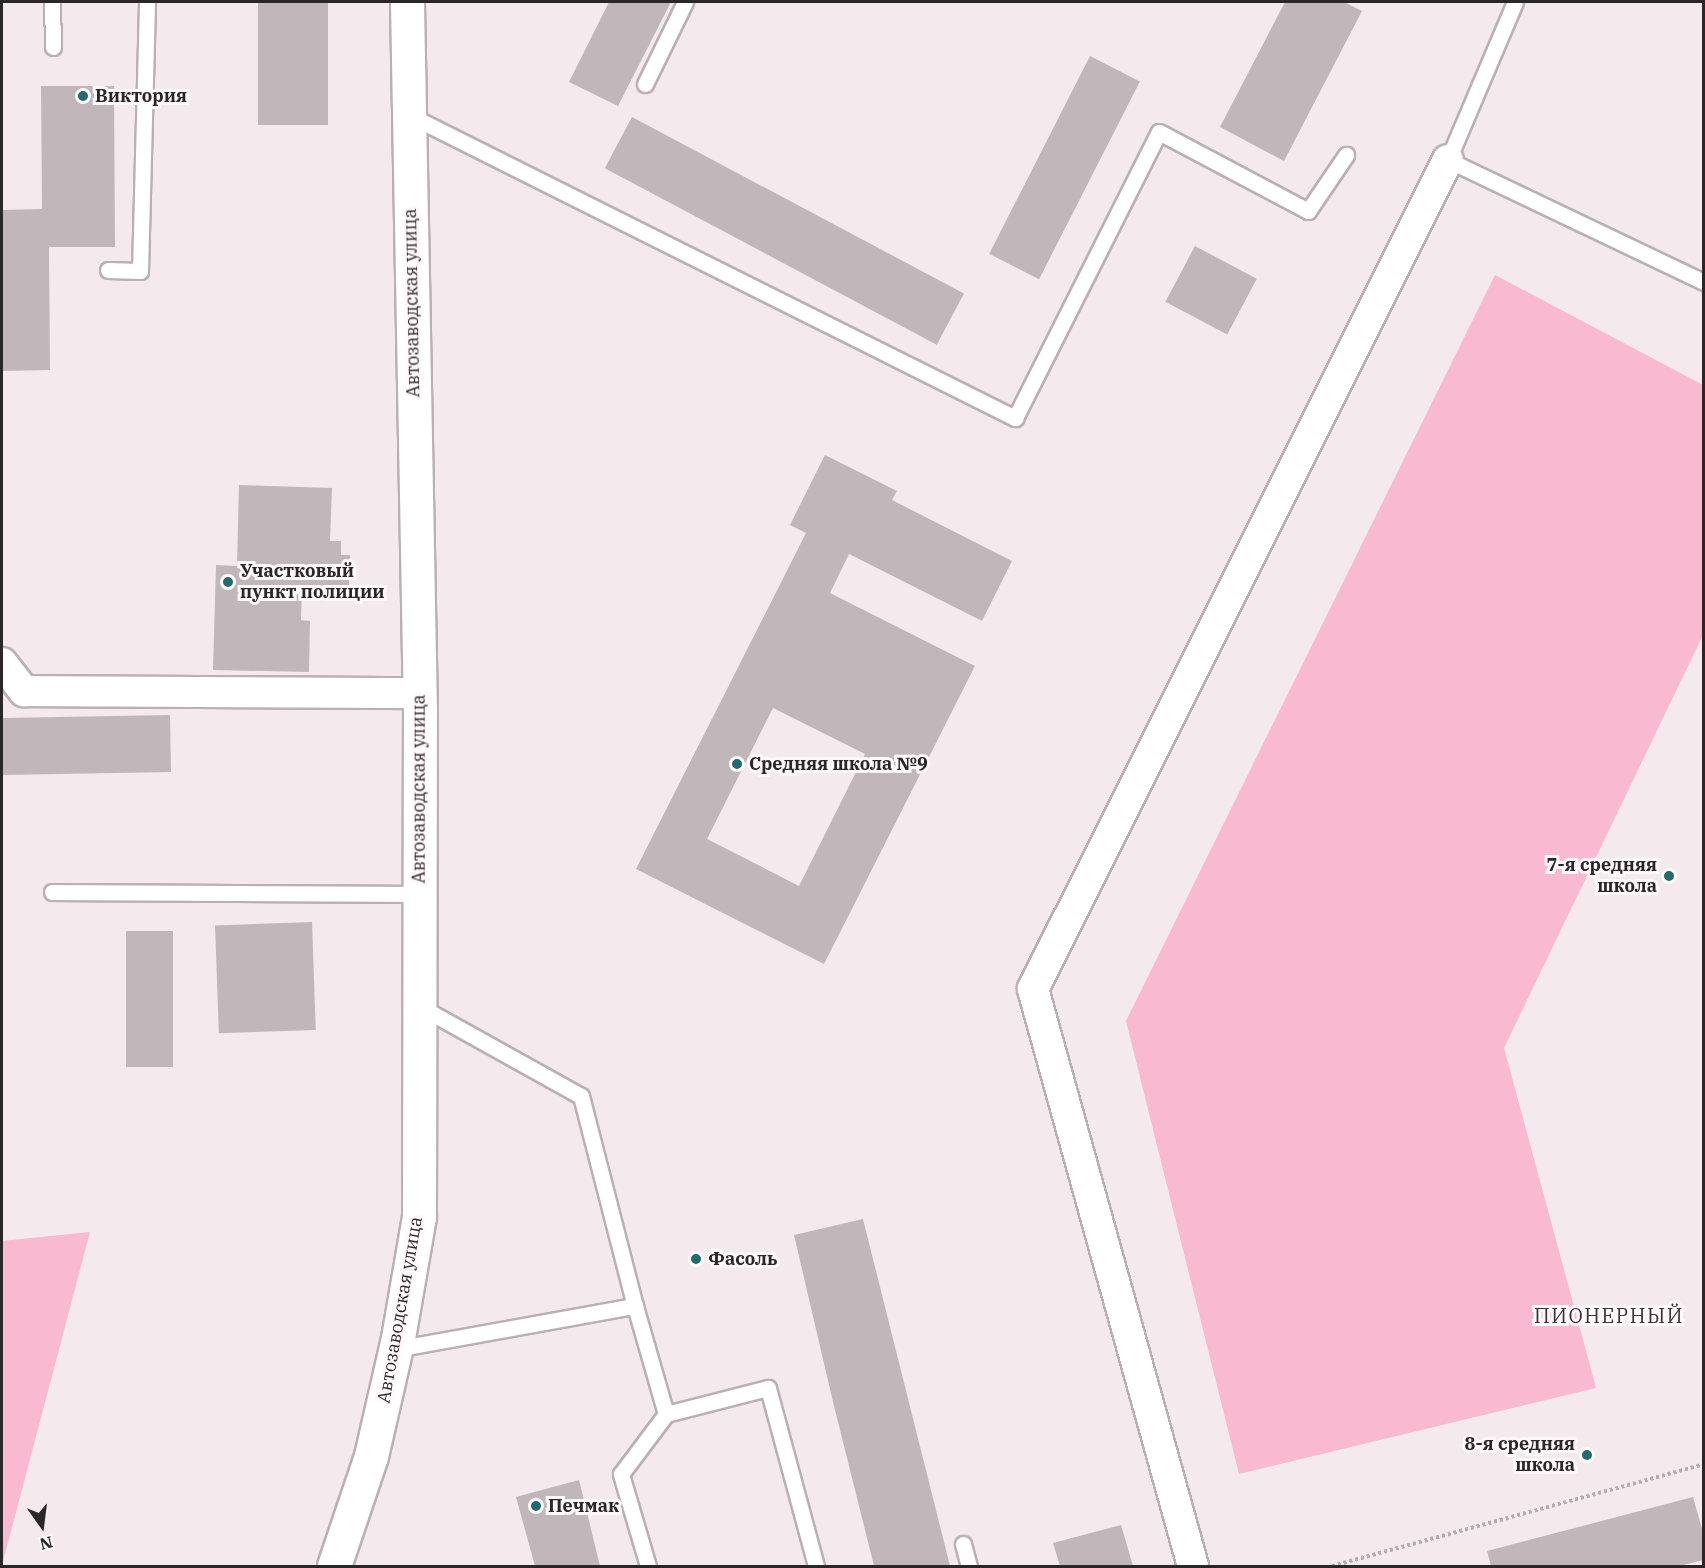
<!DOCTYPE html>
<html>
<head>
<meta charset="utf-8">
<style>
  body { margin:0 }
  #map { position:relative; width:1705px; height:1568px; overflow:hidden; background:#f4e9ed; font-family:"IBM Plex Serif",serif }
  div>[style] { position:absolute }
  .green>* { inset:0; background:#f8b9d1 }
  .building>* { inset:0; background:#c1b7ba; transform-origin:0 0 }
  .path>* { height:4px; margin-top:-2px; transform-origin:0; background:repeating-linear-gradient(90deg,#b5acb0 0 3px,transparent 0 6px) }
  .roads { filter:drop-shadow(2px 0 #bab0b4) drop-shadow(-2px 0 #bab0b4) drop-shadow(0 2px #bab0b4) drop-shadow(0 -2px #bab0b4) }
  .lane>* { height:15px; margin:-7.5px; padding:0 7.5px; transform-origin:7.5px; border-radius:7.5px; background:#fff }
  .street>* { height:30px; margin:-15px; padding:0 15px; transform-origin:15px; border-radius:15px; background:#fff }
  .secondary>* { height:33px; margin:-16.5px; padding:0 16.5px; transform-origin:16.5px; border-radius:16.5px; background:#fff }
  .dots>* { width:16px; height:16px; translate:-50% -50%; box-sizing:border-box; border:3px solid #fff8fa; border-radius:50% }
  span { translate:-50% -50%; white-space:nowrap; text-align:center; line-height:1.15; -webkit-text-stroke:6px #fff8fa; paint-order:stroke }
  .poi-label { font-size:18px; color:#2b2729; font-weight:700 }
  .left { translate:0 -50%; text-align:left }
  .right { translate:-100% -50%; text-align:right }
  .street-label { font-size:18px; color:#2b2729 }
  .neighbourhood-label { font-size:20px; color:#3b3336; letter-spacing:1.5px }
  .frame { position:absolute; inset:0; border:3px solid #2b2729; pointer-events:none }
  .north { position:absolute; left:12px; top:1496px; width:60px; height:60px; -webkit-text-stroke:4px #fff8fa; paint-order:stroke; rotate:166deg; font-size:16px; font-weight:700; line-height:24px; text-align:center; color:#2b2729 }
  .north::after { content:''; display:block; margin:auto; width:21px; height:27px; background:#2b2729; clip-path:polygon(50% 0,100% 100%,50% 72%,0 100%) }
</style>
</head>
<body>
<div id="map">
  <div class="green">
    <i style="clip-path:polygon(1495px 275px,1703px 385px,1703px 635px,1504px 1048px,1596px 1388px,1239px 1474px,1126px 1021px)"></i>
    <i style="clip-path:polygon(90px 1232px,2px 1565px,2px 1241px)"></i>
  </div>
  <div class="building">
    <i style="left:258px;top:2px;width:70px;height:123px"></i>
    <i style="clip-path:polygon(609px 2px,671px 2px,618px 106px,569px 82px)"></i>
    <i style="clip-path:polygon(1285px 2px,1344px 2px,1362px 11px,1284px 161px,1220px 127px)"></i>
    <i style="left:1090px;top:56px;width:56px;height:222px;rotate:27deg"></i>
    <i style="clip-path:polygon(41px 86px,114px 86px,115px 247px,49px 247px,50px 370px,2px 371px,2px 210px,42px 209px)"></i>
    <i style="left:632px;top:117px;width:376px;height:58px;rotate:28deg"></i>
    <i style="left:1195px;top:246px;width:70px;height:63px;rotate:28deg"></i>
    <i style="clip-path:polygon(evenodd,825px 455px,897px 491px,892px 500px,1012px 561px,982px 621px,849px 554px,830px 593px,975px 666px,824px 964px,636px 869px,806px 533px,790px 525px,825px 455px,773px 708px,865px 754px,799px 886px,707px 839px,773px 708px)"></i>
    <i style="clip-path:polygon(239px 485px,332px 488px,330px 541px,341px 541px,341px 555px,350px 555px,349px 587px,302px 585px,301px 620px,310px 621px,309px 672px,213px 670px,216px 565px,237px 566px)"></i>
    <i style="left:170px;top:715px;width:57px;height:168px;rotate:89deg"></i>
    <i style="left:312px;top:922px;width:108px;height:97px;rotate:88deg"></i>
    <i style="left:126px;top:931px;width:47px;height:136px"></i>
    <i style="clip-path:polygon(863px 1219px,950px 1566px,874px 1566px,833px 1402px,794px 1235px)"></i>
    <i style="clip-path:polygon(579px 1480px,600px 1566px,535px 1566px,516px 1497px)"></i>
    <i style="clip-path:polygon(1693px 1497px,1704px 1536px,1704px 1560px,1679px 1566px,1491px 1566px,1487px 1551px)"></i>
    <i style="clip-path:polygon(1121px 1525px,1133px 1566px,1060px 1566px,1053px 1543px)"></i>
  </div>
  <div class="path">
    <i style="left:1332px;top:1566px;width:386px;rotate:-15.3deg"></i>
  </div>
  <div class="roads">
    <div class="lane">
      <i style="left:52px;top:2px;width:45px;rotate:88.7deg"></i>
      <i style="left:1515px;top:2px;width:172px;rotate:113deg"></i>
      <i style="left:1448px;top:160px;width:284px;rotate:25.5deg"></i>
      <i style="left:645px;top:84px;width:91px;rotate:-64deg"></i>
      <i style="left:409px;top:115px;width:678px;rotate:26.57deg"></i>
      <i style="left:1015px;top:418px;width:320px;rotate:-63.3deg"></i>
      <i style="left:1159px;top:132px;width:169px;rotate:27.9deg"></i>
      <i style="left:1308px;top:211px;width:68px;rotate:-55.8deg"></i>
      <i style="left:108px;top:270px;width:32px;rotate:2deg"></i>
      <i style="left:140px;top:271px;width:269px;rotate:-88.5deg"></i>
      <i style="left:52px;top:892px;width:367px;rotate:0.3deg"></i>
      <i style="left:419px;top:1006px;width:185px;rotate:29.1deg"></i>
      <i style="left:581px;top:1096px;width:217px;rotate:75.6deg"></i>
      <i style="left:395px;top:1349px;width:244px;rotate:-10.2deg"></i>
      <i style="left:635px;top:1306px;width:112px;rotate:74deg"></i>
      <i style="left:666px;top:1414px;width:105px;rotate:-14.3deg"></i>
      <i style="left:768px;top:1388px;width:184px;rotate:74.9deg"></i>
      <i style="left:963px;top:1544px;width:23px;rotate:75deg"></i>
      <i style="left:648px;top:1566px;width:96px;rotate:-106.4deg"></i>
      <i style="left:621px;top:1474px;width:75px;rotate:-53.1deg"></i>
    </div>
    <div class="street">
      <i style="left:2px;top:663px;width:36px;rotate:52deg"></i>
      <i style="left:24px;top:691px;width:395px;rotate:0.3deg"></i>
      <i style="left:1193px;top:1566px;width:599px;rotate:-105.5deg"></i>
      <i style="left:1033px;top:989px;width:927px;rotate:-63.41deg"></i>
    </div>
    <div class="secondary">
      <i style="left:334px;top:1566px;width:116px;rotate:-71.4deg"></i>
      <i style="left:371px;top:1456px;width:121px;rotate:-77.1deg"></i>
      <i style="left:398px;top:1338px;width:123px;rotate:-80.2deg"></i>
      <i style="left:419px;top:1217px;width:505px;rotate:-89.89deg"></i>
      <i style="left:420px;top:712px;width:710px;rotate:-91.05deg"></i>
    </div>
  </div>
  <div class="dots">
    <i style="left:83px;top:96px;background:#206c6c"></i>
    <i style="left:228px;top:582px;background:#206c6c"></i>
    <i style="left:737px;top:764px;background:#206c6c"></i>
    <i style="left:1669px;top:876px;background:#206c6c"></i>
    <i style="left:696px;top:1259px;background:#206c6c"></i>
    <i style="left:1587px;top:1455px;background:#206c6c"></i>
    <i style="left:536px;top:1506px;background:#206c6c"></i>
  </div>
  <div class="poi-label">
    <span class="left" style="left:95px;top:96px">Виктория</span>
    <span class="left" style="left:240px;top:582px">Участковый<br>пункт полиции</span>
    <span class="left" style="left:749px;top:764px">Средняя школа №9</span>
    <span class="right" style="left:1657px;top:876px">7-я средняя<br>школа</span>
    <span class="left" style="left:708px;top:1259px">Фасоль</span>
    <span class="right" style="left:1575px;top:1455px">8-я средняя<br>школа</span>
    <span class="left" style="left:548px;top:1506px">Печмак</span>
  </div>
  <div class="street-label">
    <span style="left:412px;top:303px;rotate:-91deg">Автозаводская улица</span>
    <span style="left:419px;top:789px;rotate:-90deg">Автозаводская улица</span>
    <span style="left:400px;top:1310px;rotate:-80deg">Автозаводская улица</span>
  </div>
  <div class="neighbourhood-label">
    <span style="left:1609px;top:1315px">ПИОНЕРНЫЙ</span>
  </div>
  <div class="frame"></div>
  <div class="north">N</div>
</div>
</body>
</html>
